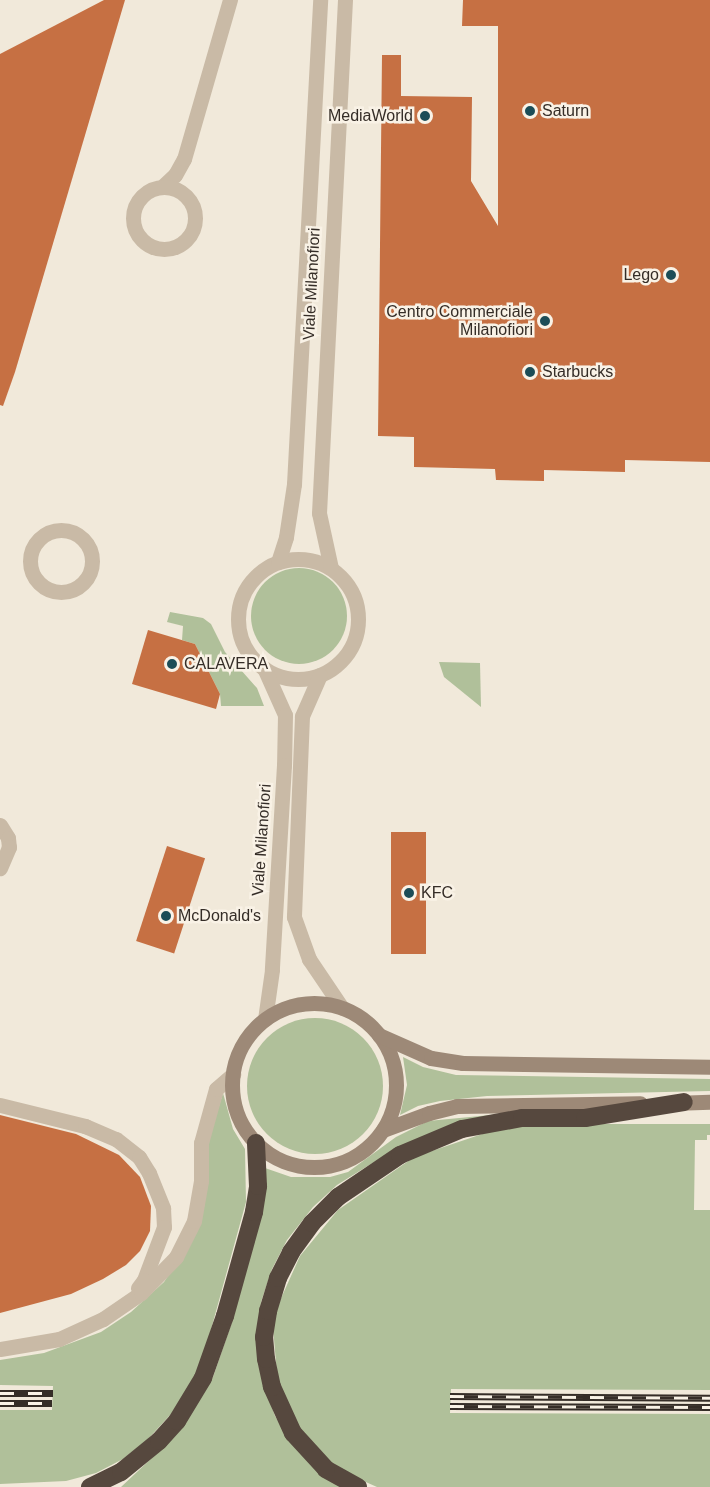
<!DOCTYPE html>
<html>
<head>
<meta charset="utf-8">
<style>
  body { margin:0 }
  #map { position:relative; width:710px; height:1487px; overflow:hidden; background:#f1e9da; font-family:Arial,sans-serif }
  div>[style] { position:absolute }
  .green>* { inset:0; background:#b0c09a }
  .round { border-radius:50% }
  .building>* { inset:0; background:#c67043; transform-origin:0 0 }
  .street>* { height:15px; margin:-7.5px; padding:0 7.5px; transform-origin:7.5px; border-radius:7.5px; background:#c9baa6 }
  .street>.ring { margin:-7.5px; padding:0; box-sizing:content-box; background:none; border:15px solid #c9baa6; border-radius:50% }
  .secondary>* { height:15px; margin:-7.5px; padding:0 7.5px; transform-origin:7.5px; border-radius:7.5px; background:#9d8977 }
  .secondary>.ring { margin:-7.5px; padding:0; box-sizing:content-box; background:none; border:15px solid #9d8977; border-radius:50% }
  .highway>* { height:18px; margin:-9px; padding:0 9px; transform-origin:9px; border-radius:9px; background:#56483e }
  .rail>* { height:7px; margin-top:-3.5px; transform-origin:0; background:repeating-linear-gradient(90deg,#f9f2e6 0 14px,#352d27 0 28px); box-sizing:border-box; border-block:2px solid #352d27 }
  .dots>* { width:16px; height:16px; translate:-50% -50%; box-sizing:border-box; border:3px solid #f9f2e6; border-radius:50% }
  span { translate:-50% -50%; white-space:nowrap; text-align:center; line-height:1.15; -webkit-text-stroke:5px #f9f2e6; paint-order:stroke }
  .poi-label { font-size:16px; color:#352d27 }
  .left { translate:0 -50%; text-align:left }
  .right { translate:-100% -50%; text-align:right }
  .street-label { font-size:16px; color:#352d27 }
</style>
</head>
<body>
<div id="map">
  <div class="green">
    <i class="round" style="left:251px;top:568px;width:96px;height:96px"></i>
    <i style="clip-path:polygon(170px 612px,203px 618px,211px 624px,225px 652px,257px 688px,264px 706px,221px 706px,220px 694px,195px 644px,182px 640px,183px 626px,167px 622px)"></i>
    <i style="clip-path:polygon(439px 662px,480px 663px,481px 707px,444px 677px)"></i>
    <i class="round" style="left:247px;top:1018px;width:136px;height:136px"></i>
    <i style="clip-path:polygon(403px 1057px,423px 1067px,456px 1075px,710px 1079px,710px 1091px,487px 1096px,440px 1101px,418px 1106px,400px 1115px,407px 1085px)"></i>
    <i style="clip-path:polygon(223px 1093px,233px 1129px,245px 1149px,246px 1202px,204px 1355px,194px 1382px,171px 1414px,148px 1439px,123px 1459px,96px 1473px,66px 1481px,0 1484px,0 1410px,52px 1410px,53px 1386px,0 1385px,0 1360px,44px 1353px,101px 1332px,131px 1312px,164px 1282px,197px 1232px,204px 1208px,207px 1145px)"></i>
    <i style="clip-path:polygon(501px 1114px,374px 1162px,337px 1185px,313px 1207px,287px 1240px,272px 1269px,261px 1302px,257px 1335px,265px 1388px,275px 1416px,294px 1446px,340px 1487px,121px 1487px,171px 1440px,189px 1416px,213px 1377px,232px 1322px,265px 1168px,291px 1177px,330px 1177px,348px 1172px,396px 1137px,428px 1121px)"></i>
    <i style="clip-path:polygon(529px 1124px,710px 1124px,710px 1135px,707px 1135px,707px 1140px,695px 1140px,694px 1210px,710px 1210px,710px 1390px,451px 1389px,450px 1413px,710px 1414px,710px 1487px,377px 1487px,341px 1471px,305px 1438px,285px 1402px,277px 1374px,273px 1328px,278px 1305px,300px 1256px,338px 1210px,414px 1157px,503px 1127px)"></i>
  </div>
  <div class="building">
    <i style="clip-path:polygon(104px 0,125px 0,15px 372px,3px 406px,0 405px,0 54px)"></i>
    <i style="clip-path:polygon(463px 0,710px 0,710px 462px,625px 460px,625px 472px,544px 470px,544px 481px,496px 480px,495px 469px,414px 467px,414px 437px,378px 436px,382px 55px,401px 55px,401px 96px,472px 97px,471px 181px,498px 226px,498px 26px,462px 26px)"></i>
    <i style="clip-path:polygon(148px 630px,195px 644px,220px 694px,216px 709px,132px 684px)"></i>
    <i style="left:391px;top:832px;width:35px;height:122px"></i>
    <i style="left:167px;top:846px;width:40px;height:100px;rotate:18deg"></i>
    <i style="clip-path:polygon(0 1115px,76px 1134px,119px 1155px,140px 1177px,151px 1206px,150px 1231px,140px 1251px,126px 1265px,103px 1279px,71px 1294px,0 1313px)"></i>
  </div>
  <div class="street">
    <i style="left:163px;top:186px;width:16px;rotate:-43deg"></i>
    <i style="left:175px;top:175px;width:18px;rotate:-61deg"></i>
    <i style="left:184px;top:159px;width:166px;rotate:-73.9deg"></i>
    <i class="ring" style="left:133px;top:187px;width:47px;height:47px"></i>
    <i class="ring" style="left:30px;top:530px;width:47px;height:47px"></i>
    <i class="ring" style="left:238px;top:559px;width:105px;height:105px"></i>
    <i style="left:278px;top:562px;width:26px;rotate:-72deg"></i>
    <i style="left:286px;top:537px;width:54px;rotate:-81.4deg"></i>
    <i style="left:294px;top:484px;width:485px;rotate:-86.9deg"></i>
    <i style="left:331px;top:568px;width:56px;rotate:-102.3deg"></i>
    <i style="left:319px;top:513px;width:514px;rotate:-87.1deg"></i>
    <i style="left:264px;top:668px;width:51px;rotate:65.9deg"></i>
    <i style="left:285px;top:715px;width:50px;rotate:91.1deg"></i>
    <i style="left:284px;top:765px;width:205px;rotate:93.4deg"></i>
    <i style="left:272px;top:970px;width:49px;rotate:98.1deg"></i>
    <i style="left:320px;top:675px;width:45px;rotate:113.7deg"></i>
    <i style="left:302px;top:716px;width:201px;rotate:92.3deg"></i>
    <i style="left:294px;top:917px;width:45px;rotate:70.3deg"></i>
    <i style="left:309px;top:959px;width:59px;rotate:56deg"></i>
    <i style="left:0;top:825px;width:15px;rotate:58deg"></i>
    <i style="left:8px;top:838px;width:9px;rotate:84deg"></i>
    <i style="left:9px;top:847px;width:23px;rotate:113deg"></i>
    <i style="left:0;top:1105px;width:88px;rotate:13.9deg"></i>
    <i style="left:85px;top:1126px;width:34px;rotate:23deg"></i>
    <i style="left:116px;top:1139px;width:29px;rotate:38deg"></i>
    <i style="left:139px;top:1157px;width:19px;rotate:58deg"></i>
    <i style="left:149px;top:1173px;width:38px;rotate:68deg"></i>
    <i style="left:163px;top:1208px;width:19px;rotate:87deg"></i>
    <i style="left:164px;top:1227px;width:57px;rotate:110.7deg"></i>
    <i style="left:144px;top:1280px;width:10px;rotate:127deg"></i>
    <i style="left:0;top:1349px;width:60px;rotate:-9.6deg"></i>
    <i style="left:59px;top:1339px;width:48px;rotate:-24.4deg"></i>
    <i style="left:103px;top:1319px;width:46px;rotate:-34.4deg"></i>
    <i style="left:141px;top:1293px;width:50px;rotate:-45.8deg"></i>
    <i style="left:176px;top:1257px;width:40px;rotate:-63.4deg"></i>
    <i style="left:194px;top:1221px;width:41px;rotate:-80.1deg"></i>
    <i style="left:201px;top:1181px;width:38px;rotate:-90deg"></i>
    <i style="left:201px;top:1143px;width:56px;rotate:-74.5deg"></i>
    <i style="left:216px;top:1089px;width:23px;rotate:-41deg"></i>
  </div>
  <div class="secondary">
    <i class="ring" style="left:232px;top:1003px;width:149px;height:149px"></i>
    <i style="left:379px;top:1035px;width:57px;rotate:23.9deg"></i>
    <i style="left:431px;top:1058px;width:32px;rotate:9deg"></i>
    <i style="left:463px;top:1063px;width:247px;rotate:0.9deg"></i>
    <i style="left:673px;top:1103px;width:37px;rotate:-2deg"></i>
    <i style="left:383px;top:1130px;width:49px;rotate:-20.3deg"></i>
    <i style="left:429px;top:1113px;width:29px;rotate:-14deg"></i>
    <i style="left:457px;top:1106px;width:183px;rotate:-0.9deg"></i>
  </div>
  <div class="highway">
    <i style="left:90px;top:1487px;width:34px;rotate:-26deg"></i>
    <i style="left:121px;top:1472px;width:49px;rotate:-39.2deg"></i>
    <i style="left:159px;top:1441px;width:27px;rotate:-48deg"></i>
    <i style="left:177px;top:1421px;width:50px;rotate:-58.8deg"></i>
    <i style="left:203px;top:1378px;width:66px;rotate:-70.5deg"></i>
    <i style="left:225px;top:1316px;width:108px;rotate:-74.4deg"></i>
    <i style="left:254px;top:1212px;width:26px;rotate:-81deg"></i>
    <i style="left:258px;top:1186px;width:43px;rotate:-92.7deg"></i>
    <i style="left:358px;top:1487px;width:37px;rotate:-151deg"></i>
    <i style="left:326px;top:1469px;width:49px;rotate:-132.5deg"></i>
    <i style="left:293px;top:1433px;width:51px;rotate:-114.5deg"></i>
    <i style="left:272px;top:1387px;width:29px;rotate:-102deg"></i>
    <i style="left:266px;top:1359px;width:22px;rotate:-95deg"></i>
    <i style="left:264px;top:1337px;width:26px;rotate:-81deg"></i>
    <i style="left:268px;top:1311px;width:34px;rotate:-73deg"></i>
    <i style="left:278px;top:1278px;width:29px;rotate:-63deg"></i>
    <i style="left:291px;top:1252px;width:36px;rotate:-54deg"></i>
    <i style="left:312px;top:1223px;width:37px;rotate:-45deg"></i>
    <i style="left:338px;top:1197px;width:75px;rotate:-34.1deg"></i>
    <i style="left:400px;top:1155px;width:67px;rotate:-22.8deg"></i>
    <i style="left:462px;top:1129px;width:61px;rotate:-10.4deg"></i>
    <i style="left:522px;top:1118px;width:63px"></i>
    <i style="left:585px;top:1118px;width:100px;rotate:-9.2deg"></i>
  </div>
  <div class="rail">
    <i style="left:0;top:1393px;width:53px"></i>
    <i style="left:450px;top:1396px;width:260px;rotate:0.4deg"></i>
    <i style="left:0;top:1403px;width:52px"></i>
    <i style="left:450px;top:1406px;width:260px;rotate:0.2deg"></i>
  </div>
  <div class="dots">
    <i style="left:530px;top:111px;background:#1c4d57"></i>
    <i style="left:425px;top:116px;background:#1c4d57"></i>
    <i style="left:671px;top:275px;background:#1c4d57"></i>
    <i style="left:545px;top:321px;background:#1c4d57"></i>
    <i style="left:530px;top:372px;background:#1c4d57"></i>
    <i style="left:172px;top:664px;background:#1c4d57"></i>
    <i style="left:409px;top:893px;background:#1c4d57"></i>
    <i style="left:166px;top:916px;background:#1c4d57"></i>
  </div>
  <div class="poi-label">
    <span class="left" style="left:542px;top:111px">Saturn</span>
    <span class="right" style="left:413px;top:116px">MediaWorld</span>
    <span class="right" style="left:659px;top:275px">Lego</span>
    <span class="right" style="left:533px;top:321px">Centro Commerciale<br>Milanofiori</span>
    <span class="left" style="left:542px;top:372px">Starbucks</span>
    <span class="left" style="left:184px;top:664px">CALAVERA</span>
    <span class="left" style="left:421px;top:893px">KFC</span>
    <span class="left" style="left:178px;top:916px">McDonald's</span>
  </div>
  <div class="street-label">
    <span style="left:312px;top:284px;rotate:-87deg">Viale Milanofiori</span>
    <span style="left:262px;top:840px;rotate:-86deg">Viale Milanofiori</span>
  </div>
</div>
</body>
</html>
